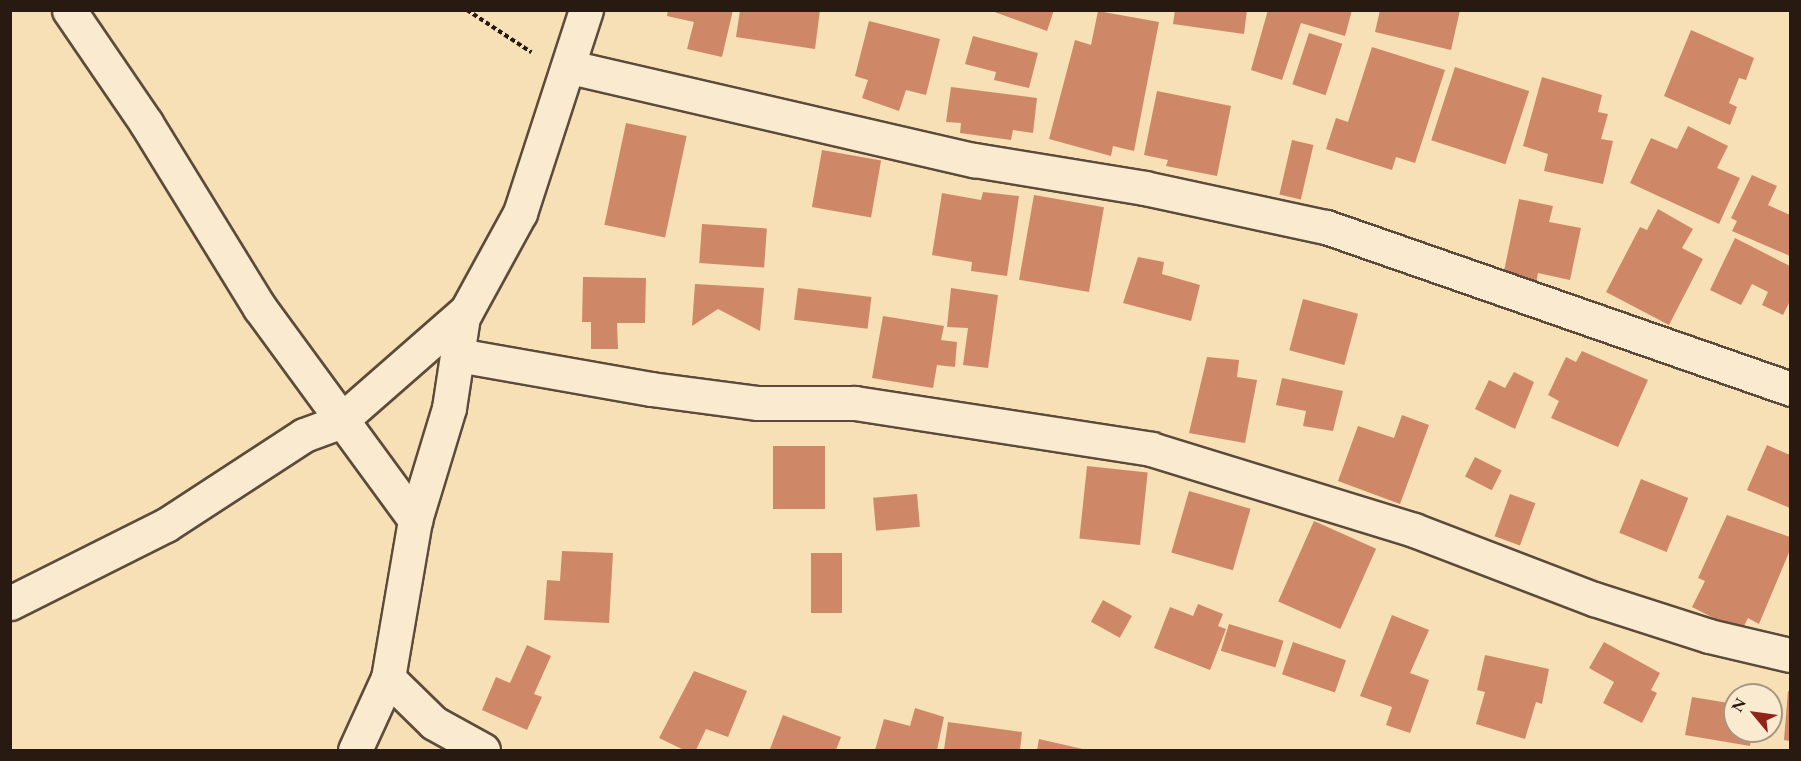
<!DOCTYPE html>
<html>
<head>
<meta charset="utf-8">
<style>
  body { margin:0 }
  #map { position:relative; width:1801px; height:761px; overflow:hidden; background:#f7dfb6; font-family:"EB Garamond",serif }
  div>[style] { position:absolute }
  .building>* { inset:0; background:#ce8867; transform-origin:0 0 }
  .path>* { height:4px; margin-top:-2px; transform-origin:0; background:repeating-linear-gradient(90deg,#281a11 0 4.5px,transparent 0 7.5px) }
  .roads { filter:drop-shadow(2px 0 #5c4b3a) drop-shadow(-2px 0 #5c4b3a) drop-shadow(0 2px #5c4b3a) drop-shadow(0 -2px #5c4b3a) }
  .minor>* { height:33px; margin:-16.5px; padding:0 16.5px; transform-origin:16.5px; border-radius:16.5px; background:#faead0 }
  span { translate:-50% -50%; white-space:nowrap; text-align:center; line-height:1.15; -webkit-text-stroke:6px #faead0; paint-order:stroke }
  .frame { position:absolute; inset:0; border:12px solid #281a11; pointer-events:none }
  .north { position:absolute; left:1723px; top:683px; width:60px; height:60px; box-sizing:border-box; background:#faead0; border:2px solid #a69784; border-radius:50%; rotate:299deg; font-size:16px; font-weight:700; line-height:24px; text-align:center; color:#281a11 }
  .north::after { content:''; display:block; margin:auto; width:21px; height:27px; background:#8f2418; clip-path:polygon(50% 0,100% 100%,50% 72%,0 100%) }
</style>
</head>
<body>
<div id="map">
  <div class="building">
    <i style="clip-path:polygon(668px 10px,733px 10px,722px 57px,687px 49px,694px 22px,667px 16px)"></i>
    <i style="clip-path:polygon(740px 10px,820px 10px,815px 49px,736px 37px)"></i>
    <i style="clip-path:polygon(989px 10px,1054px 10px,1047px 31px)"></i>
    <i style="clip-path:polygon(1175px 10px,1247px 10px,1244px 34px,1173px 24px)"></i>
    <i style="clip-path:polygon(1268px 10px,1352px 10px,1345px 36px,1301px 23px,1282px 80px,1251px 70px)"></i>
    <i style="clip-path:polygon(1380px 10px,1460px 10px,1451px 50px,1375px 32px)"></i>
    <i style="clip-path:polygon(1098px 11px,1159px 22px,1134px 151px,1113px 146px,1111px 156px,1049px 139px,1075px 40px,1091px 45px)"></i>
    <i style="clip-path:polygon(869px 21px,940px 39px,926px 95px,906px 90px,899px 111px,862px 98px,868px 80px,855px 76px)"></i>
    <i style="clip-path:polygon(1691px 30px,1754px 58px,1746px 80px,1739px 78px,1729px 103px,1737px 107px,1730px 125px,1664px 96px)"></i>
    <i style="left:1309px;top:33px;width:35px;height:54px;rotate:18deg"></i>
    <i style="clip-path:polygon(973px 36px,1038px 53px,1029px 88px,994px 80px,996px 72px,965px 64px)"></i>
    <i style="clip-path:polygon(1372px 47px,1445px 70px,1415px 163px,1396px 157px,1392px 170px,1326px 149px,1336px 118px,1348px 122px)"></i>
    <i style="left:1455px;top:67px;width:78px;height:77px;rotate:18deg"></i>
    <i style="clip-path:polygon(1542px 77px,1602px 95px,1598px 112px,1608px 114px,1601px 139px,1613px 141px,1603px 184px,1544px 171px,1548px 154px,1523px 146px)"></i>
    <i style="clip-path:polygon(951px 87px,1037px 98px,1033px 133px,1013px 130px,1011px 140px,960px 133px,961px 123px,946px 122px)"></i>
    <i style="clip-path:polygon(1157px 91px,1231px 106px,1217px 176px,1166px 166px,1168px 160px,1144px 155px)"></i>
    <i style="left:626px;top:123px;width:62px;height:104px;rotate:12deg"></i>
    <i style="clip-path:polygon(1688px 126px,1728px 146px,1717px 168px,1740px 178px,1719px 224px,1630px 183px,1651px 138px,1677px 149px)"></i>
    <i style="left:1292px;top:140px;width:22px;height:56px;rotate:13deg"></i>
    <i style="left:822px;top:150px;width:60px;height:58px;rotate:10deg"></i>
    <i style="clip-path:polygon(1752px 175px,1777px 186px,1768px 205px,1790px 215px,1790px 256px,1732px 231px,1737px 221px,1731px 218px)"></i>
    <i style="clip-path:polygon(983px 192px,1019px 196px,1007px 276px,971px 271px,972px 262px,932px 255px,942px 193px,981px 200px)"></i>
    <i style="left:1034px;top:195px;width:71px;height:86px;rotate:10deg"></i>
    <i style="clip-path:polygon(1519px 199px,1553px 206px,1549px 222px,1581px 228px,1570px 280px,1538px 273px,1536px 283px,1503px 276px)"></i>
    <i style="clip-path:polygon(1658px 209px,1693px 229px,1682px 248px,1703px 259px,1669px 325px,1606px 292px,1640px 227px,1647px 230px)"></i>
    <i style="left:702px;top:224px;width:65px;height:39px;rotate:4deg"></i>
    <i style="clip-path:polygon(1735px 238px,1790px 266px,1790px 301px,1783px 315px,1762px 305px,1768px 292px,1752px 284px,1741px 305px,1710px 290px)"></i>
    <i style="clip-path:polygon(1138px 257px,1164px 262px,1162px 274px,1200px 285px,1191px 321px,1123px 303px)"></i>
    <i style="clip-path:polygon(583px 277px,646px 278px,645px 323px,617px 323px,618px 349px,591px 349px,591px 322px,582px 322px)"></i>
    <i style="clip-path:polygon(695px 284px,764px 288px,760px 331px,718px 309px,692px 326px)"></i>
    <i style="left:798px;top:288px;width:74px;height:32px;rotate:7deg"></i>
    <i style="clip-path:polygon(951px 288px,998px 295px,988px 368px,963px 365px,968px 328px,947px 327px)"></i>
    <i style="left:1303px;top:299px;width:57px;height:53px;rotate:15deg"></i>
    <i style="clip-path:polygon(883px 316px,944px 326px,941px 340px,957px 342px,955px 367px,937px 365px,933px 388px,872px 378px)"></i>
    <i style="clip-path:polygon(1582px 351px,1648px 380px,1618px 447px,1551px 418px,1559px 401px,1548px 395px,1566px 357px,1576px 362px)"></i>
    <i style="clip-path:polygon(1207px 357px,1239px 360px,1237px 377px,1257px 380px,1245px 443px,1189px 433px)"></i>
    <i style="clip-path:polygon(1514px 372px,1534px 382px,1515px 429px,1475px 409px,1489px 380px,1505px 388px)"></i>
    <i style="clip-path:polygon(1282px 378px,1343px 391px,1333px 431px,1303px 426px,1306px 411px,1276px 405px)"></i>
    <i style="clip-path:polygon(1402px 415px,1429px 425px,1400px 504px,1338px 481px,1358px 426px,1394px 438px)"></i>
    <i style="clip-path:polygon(1767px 445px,1790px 455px,1790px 508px,1747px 490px)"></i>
    <i style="left:825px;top:446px;width:63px;height:52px;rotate:90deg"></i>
    <i style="left:1475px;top:457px;width:30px;height:22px;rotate:27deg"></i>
    <i style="left:1087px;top:466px;width:61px;height:73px;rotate:6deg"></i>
    <i style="left:1641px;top:479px;width:51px;height:58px;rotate:22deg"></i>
    <i style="left:1189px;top:491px;width:64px;height:64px;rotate:16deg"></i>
    <i style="left:917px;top:494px;width:33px;height:44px;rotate:85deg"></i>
    <i style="left:1510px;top:494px;width:27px;height:45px;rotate:20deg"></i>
    <i style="clip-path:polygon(1727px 515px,1790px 537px,1790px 550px,1759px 624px,1748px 618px,1741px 632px,1692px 607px,1705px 581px,1698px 578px)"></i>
    <i style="left:1314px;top:521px;width:68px;height:88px;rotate:24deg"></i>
    <i style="clip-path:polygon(562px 551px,613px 553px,609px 623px,544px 620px,547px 580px,560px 581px)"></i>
    <i style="left:811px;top:553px;width:31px;height:60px"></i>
    <i style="left:1103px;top:600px;width:33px;height:25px;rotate:29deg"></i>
    <i style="clip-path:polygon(1198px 604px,1223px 614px,1218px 626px,1226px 629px,1210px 670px,1154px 648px,1170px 607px,1193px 616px)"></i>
    <i style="clip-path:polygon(1392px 615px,1429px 630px,1410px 673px,1429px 680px,1410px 733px,1386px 725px,1392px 707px,1360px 696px)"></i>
    <i style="left:1229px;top:624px;width:57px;height:28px;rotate:17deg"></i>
    <i style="left:1293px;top:642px;width:56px;height:34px;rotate:19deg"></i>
    <i style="clip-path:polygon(1604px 642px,1660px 673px,1651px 690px,1657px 693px,1642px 723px,1603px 703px,1614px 682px,1589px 668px)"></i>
    <i style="clip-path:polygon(527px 645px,551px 656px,534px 694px,542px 697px,527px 730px,482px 710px,496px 677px,510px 683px)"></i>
    <i style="clip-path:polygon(1485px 655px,1549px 669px,1542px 704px,1536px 702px,1525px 739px,1476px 724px,1485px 692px,1477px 690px)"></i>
    <i style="clip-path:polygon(694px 671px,747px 691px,728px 737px,706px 729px,696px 750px,684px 750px,659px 738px)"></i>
    <i style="clip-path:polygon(1788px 691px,1790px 691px,1790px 741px,1784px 740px)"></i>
    <i style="clip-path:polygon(1692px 697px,1735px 704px,1735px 731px,1752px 731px,1750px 746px,1685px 735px)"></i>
    <i style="clip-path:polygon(915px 708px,944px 717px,937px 750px,875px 750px,884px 719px,910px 726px)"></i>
    <i style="clip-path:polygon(783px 715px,841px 737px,836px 750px,770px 749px)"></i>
    <i style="clip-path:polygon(948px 722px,1022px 732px,1020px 750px,944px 750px)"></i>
    <i style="clip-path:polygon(1039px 739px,1087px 750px,1037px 750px)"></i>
  </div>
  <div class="path">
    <i style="left:467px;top:10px;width:77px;rotate:33.3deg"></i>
  </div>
  <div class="roads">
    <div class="minor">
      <i style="left:69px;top:10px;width:137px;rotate:55.7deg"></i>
      <i style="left:146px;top:123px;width:217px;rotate:58.4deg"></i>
      <i style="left:260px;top:308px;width:263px;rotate:53.8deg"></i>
      <i style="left:570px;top:67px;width:415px;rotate:13deg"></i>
      <i style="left:974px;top:160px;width:173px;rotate:9.3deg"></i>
      <i style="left:1145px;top:188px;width:185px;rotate:12.2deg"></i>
      <i style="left:1326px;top:227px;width:491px;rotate:19.2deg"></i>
      <i style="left:458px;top:355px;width:196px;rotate:10deg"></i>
      <i style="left:651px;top:389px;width:108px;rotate:7.5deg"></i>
      <i style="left:758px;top:403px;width:97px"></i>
      <i style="left:855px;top:403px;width:300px;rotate:8.8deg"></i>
      <i style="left:1151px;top:449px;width:275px;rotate:17.1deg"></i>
      <i style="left:1414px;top:530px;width:193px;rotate:21deg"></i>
      <i style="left:1594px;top:599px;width:121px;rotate:17.8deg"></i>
      <i style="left:1709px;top:636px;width:83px;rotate:13.2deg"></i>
      <i style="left:10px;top:603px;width:174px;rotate:-26.6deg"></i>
      <i style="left:166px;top:525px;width:165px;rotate:-33.1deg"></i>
      <i style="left:304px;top:435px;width:37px;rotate:-20deg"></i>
      <i style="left:339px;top:422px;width:169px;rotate:-41.2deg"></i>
      <i style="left:388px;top:678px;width:64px;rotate:44.4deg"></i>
      <i style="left:434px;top:723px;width:56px;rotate:28.9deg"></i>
      <i style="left:355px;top:750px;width:79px;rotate:-65.4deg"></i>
      <i style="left:388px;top:678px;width:160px;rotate:-80.3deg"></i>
      <i style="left:415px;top:520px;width:117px;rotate:-73.1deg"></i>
      <i style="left:449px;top:408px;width:92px;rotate:-81.3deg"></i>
      <i style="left:463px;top:317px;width:119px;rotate:-61.3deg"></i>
      <i style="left:520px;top:213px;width:213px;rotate:-72deg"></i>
    </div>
  </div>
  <div class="frame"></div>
  <div class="north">N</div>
</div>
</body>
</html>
